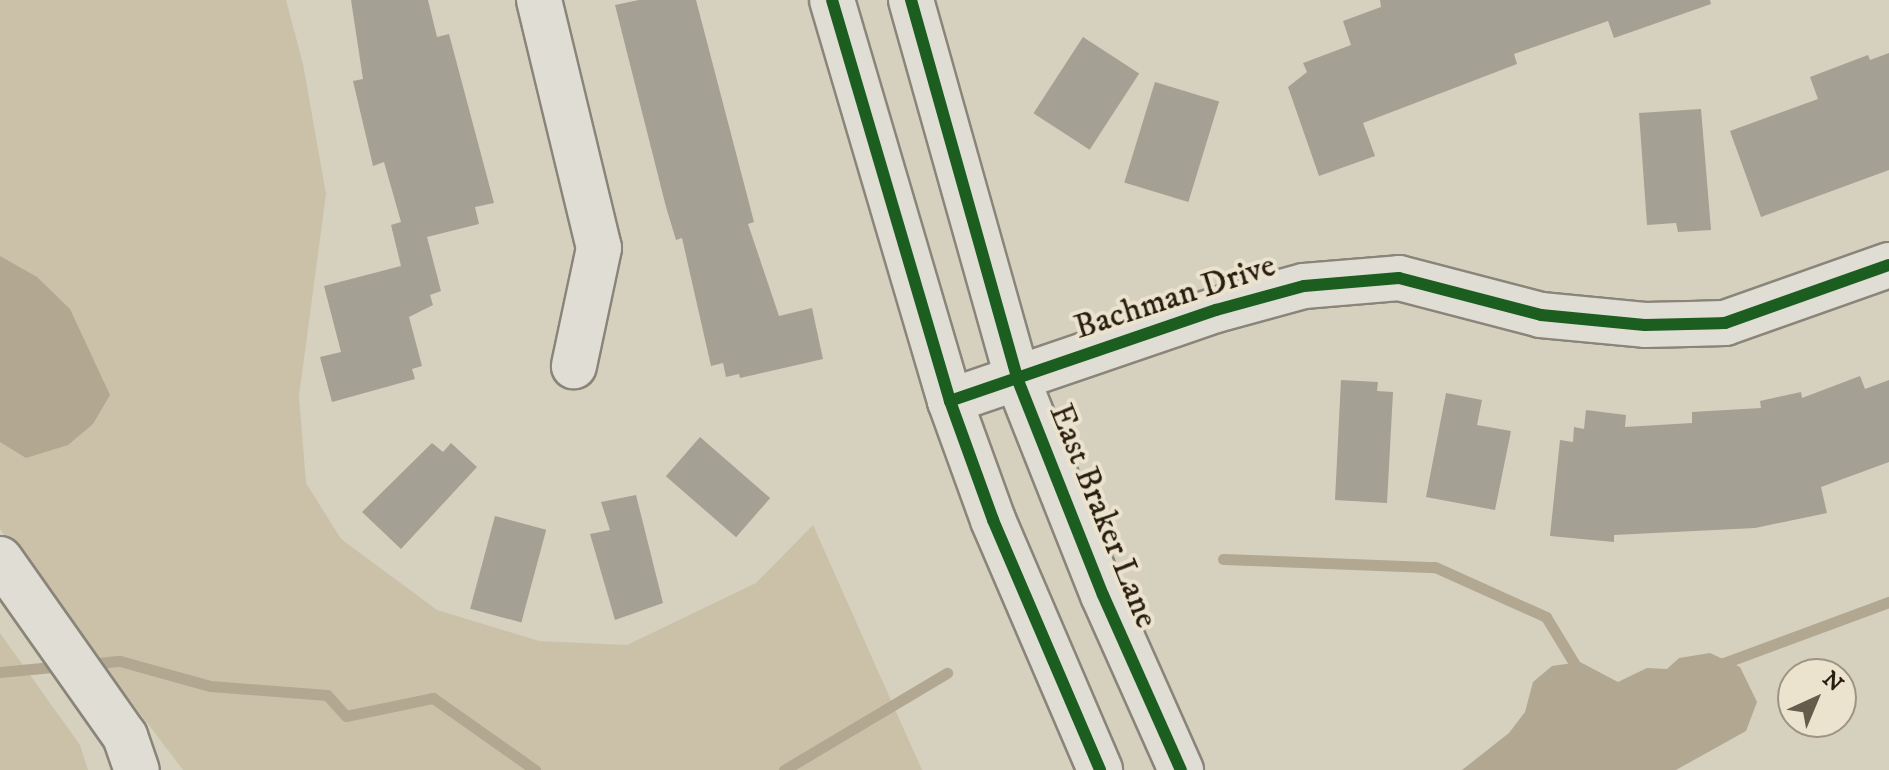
<!DOCTYPE html>
<html>
<head>
<meta charset="utf-8">
<style>
  body { margin:0 }
  #map { position:relative; width:1889px; height:770px; overflow:hidden; background:#d6d0be; font-family:"IM FELL DW Pica",serif }
  div>[style] { position:absolute }
  .green>* { inset:0; background:#cbc1a9 }
  .water>* { inset:0; background:#b2a790 }
  .stream>* { height:11px; margin:-5.5px; padding:0 5.5px; transform-origin:5.5px; border-radius:5.5px; background:#b2a790 }
  .building>* { inset:0; background:#a4a093; transform-origin:0 0 }
  .roads { filter:drop-shadow(2px 0 #8a857a) drop-shadow(-2px 0 #8a857a) drop-shadow(0 2px #8a857a) drop-shadow(0 -2px #8a857a) }
  .minor>* { height:44px; margin:-22px; padding:0 22px; transform-origin:22px; border-radius:22px; background:#e0ddd4 }
  .cycleway>* { height:12px; margin:-6px; padding:0 6px; transform-origin:6px; border-radius:6px; background:#1b5e20 }
  span { translate:-50% -50%; white-space:nowrap; text-align:center; line-height:1.15; -webkit-text-stroke:8px #ece3ce; paint-order:stroke }
  .street-label { font-size:34px; color:#281d0e }
  .north { position:absolute; left:1777px; top:658px; width:80px; height:80px; box-sizing:border-box; background:#ece3ce; border:2px solid #9e9481; border-radius:50%; rotate:44deg; font-size:22px; font-weight:700; line-height:32px; text-align:center; color:#281d0e }
  .north::after { content:''; display:block; margin:auto; width:28px; height:36px; background:#655c4c; clip-path:polygon(50% 0,100% 100%,50% 72%,0 100%) }
</style>
</head>
<body>
<div id="map">
  <div class="green">
    <i style="clip-path:polygon(0 0,286px 0,303px 64px,326px 194px,299px 396px,306px 483px,341px 539px,437px 610px,539px 641px,627px 645px,756px 583px,813px 525px,922px 770px,183px 770px,0 529px)"></i>
    <i style="clip-path:polygon(0 633px,80px 745px,88px 770px,0 770px)"></i>
  </div>
  <div class="water">
    <i style="clip-path:polygon(0 256px,37px 277px,70px 309px,110px 395px,93px 424px,68px 445px,26px 458px,0 442px)"></i>
    <i style="clip-path:polygon(1710px 653px,1740px 667px,1757px 702px,1746px 731px,1676px 770px,1462px 770px,1509px 733px,1525px 712px,1533px 682px,1552px 666px,1580px 662px,1618px 682px,1647px 668px,1667px 669px,1679px 658px)"></i>
  </div>
  <div class="stream">
    <i style="left:1223px;top:559px;width:212px;rotate:2.2deg"></i>
    <i style="left:1435px;top:567px;width:122px;rotate:24.2deg"></i>
    <i style="left:1546px;top:617px;width:66px;rotate:58.7deg"></i>
    <i style="left:89px;top:664px;width:31px;rotate:-6deg"></i>
    <i style="left:120px;top:661px;width:93px;rotate:15.5deg"></i>
    <i style="left:210px;top:686px;width:117px;rotate:4.4deg"></i>
    <i style="left:327px;top:695px;width:28px;rotate:48deg"></i>
    <i style="left:346px;top:716px;width:89px;rotate:-11.7deg"></i>
    <i style="left:433px;top:698px;width:125px;rotate:35.2deg"></i>
    <i style="left:1713px;top:667px;width:188px;rotate:-20.3deg"></i>
    <i style="left:0;top:672px;width:63px;rotate:-5.4deg"></i>
    <i style="left:784px;top:770px;width:190px;rotate:-30.8deg"></i>
  </div>
  <div class="building">
    <i style="clip-path:polygon(351px 0,428px 0,437px 37px,449px 34px,494px 203px,475px 207px,479px 224px,427px 237px,441px 291px,430px 295px,433px 305px,409px 317px,422px 366px,412px 369px,415px 379px,332px 402px,320px 357px,341px 352px,324px 286px,401px 266px,391px 225px,401px 222px,384px 162px,373px 166px,353px 81px,363px 79px)"></i>
    <i style="clip-path:polygon(639px 0,696px 0,754px 222px,748px 224px,779px 316px,812px 308px,823px 359px,740px 378px,739px 374px,726px 377px,723px 363px,711px 366px,682px 238px,676px 240px,666px 207px,615px 5px)"></i>
    <i style="clip-path:polygon(1380px 0,1710px 0,1711px 4px,1614px 38px,1608px 21px,1514px 54px,1517px 64px,1363px 123px,1375px 156px,1319px 176px,1288px 87px,1307px 72px,1303px 63px,1351px 45px,1343px 21px,1381px 7px)"></i>
    <i style="left:1083px;top:37px;width:67px;height:91px;rotate:33deg"></i>
    <i style="clip-path:polygon(1889px 53px,1889px 170px,1761px 217px,1730px 131px,1818px 99px,1810px 77px,1868px 55px,1870px 60px)"></i>
    <i style="left:1155px;top:82px;width:67px;height:105px;rotate:17deg"></i>
    <i style="clip-path:polygon(1701px 109px,1711px 230px,1678px 232px,1676px 223px,1647px 225px,1639px 113px)"></i>
    <i style="clip-path:polygon(1860px 376px,1865px 389px,1889px 380px,1889px 462px,1821px 487px,1827px 513px,1755px 528px,1614px 535px,1614px 542px,1550px 536px,1560px 440px,1573px 442px,1574px 427px,1584px 429px,1586px 410px,1626px 415px,1625px 427px,1692px 423px,1692px 412px,1761px 408px,1760px 401px,1801px 392px,1802px 398px)"></i>
    <i style="clip-path:polygon(1341px 380px,1378px 382px,1377px 391px,1393px 392px,1387px 503px,1335px 500px)"></i>
    <i style="clip-path:polygon(1446px 393px,1482px 400px,1477px 425px,1511px 431px,1495px 510px,1426px 497px)"></i>
    <i style="left:700px;top:437px;width:93px;height:52px;rotate:41deg"></i>
    <i style="clip-path:polygon(432px 443px,443px 452px,451px 443px,477px 467px,401px 549px,362px 512px)"></i>
    <i style="clip-path:polygon(636px 495px,663px 603px,615px 620px,590px 534px,610px 530px,601px 502px)"></i>
    <i style="left:495px;top:516px;width:53px;height:96px;rotate:15deg"></i>
  </div>
  <div class="roads">
    <div class="minor">
      <i style="left:539px;top:0;width:255px;rotate:76.4deg"></i>
      <i style="left:599px;top:248px;width:121px;rotate:102deg"></i>
      <i style="left:832px;top:0;width:418px;rotate:73.6deg"></i>
      <i style="left:950px;top:401px;width:127px;rotate:70.1deg"></i>
      <i style="left:993px;top:520px;width:272px;rotate:66.8deg"></i>
      <i style="left:911px;top:0;width:393px;rotate:74.3deg"></i>
      <i style="left:1017px;top:378px;width:233px;rotate:68.4deg"></i>
      <i style="left:1103px;top:595px;width:192px;rotate:66deg"></i>
      <i style="left:950px;top:401px;width:281px;rotate:-18.9deg"></i>
      <i style="left:1216px;top:310px;width:91px;rotate:-15.3deg"></i>
      <i style="left:1304px;top:286px;width:95px;rotate:-4.8deg"></i>
      <i style="left:1399px;top:278px;width:147px;rotate:14.6deg"></i>
      <i style="left:1541px;top:315px;width:104px;rotate:5.5deg"></i>
      <i style="left:1645px;top:325px;width:80px;rotate:-1.4deg"></i>
      <i style="left:1725px;top:323px;width:174px;rotate:-19.5deg"></i>
      <i style="left:0;top:559px;width:217px;rotate:54.8deg"></i>
      <i style="left:125px;top:736px;width:36px;rotate:71deg"></i>
    </div>
  </div>
  <div class="cycleway">
    <i style="left:832px;top:0;width:418px;rotate:73.6deg"></i>
    <i style="left:950px;top:401px;width:127px;rotate:70.1deg"></i>
    <i style="left:993px;top:520px;width:272px;rotate:66.8deg"></i>
    <i style="left:911px;top:0;width:393px;rotate:74.3deg"></i>
    <i style="left:1017px;top:378px;width:233px;rotate:68.4deg"></i>
    <i style="left:1103px;top:595px;width:192px;rotate:66deg"></i>
    <i style="left:950px;top:401px;width:281px;rotate:-18.9deg"></i>
    <i style="left:1216px;top:310px;width:91px;rotate:-15.3deg"></i>
    <i style="left:1304px;top:286px;width:95px;rotate:-4.8deg"></i>
    <i style="left:1399px;top:278px;width:147px;rotate:14.6deg"></i>
    <i style="left:1541px;top:315px;width:104px;rotate:5.5deg"></i>
    <i style="left:1645px;top:325px;width:80px;rotate:-1.4deg"></i>
    <i style="left:1725px;top:323px;width:174px;rotate:-19.5deg"></i>
  </div>
  <div class="street-label">
    <span style="left:1175px;top:297px;rotate:-18deg">Bachman Drive</span>
    <span style="left:1103px;top:516px;rotate:68deg">East Braker Lane</span>
  </div>
  <div class="north">N</div>
</div>
</body>
</html>
